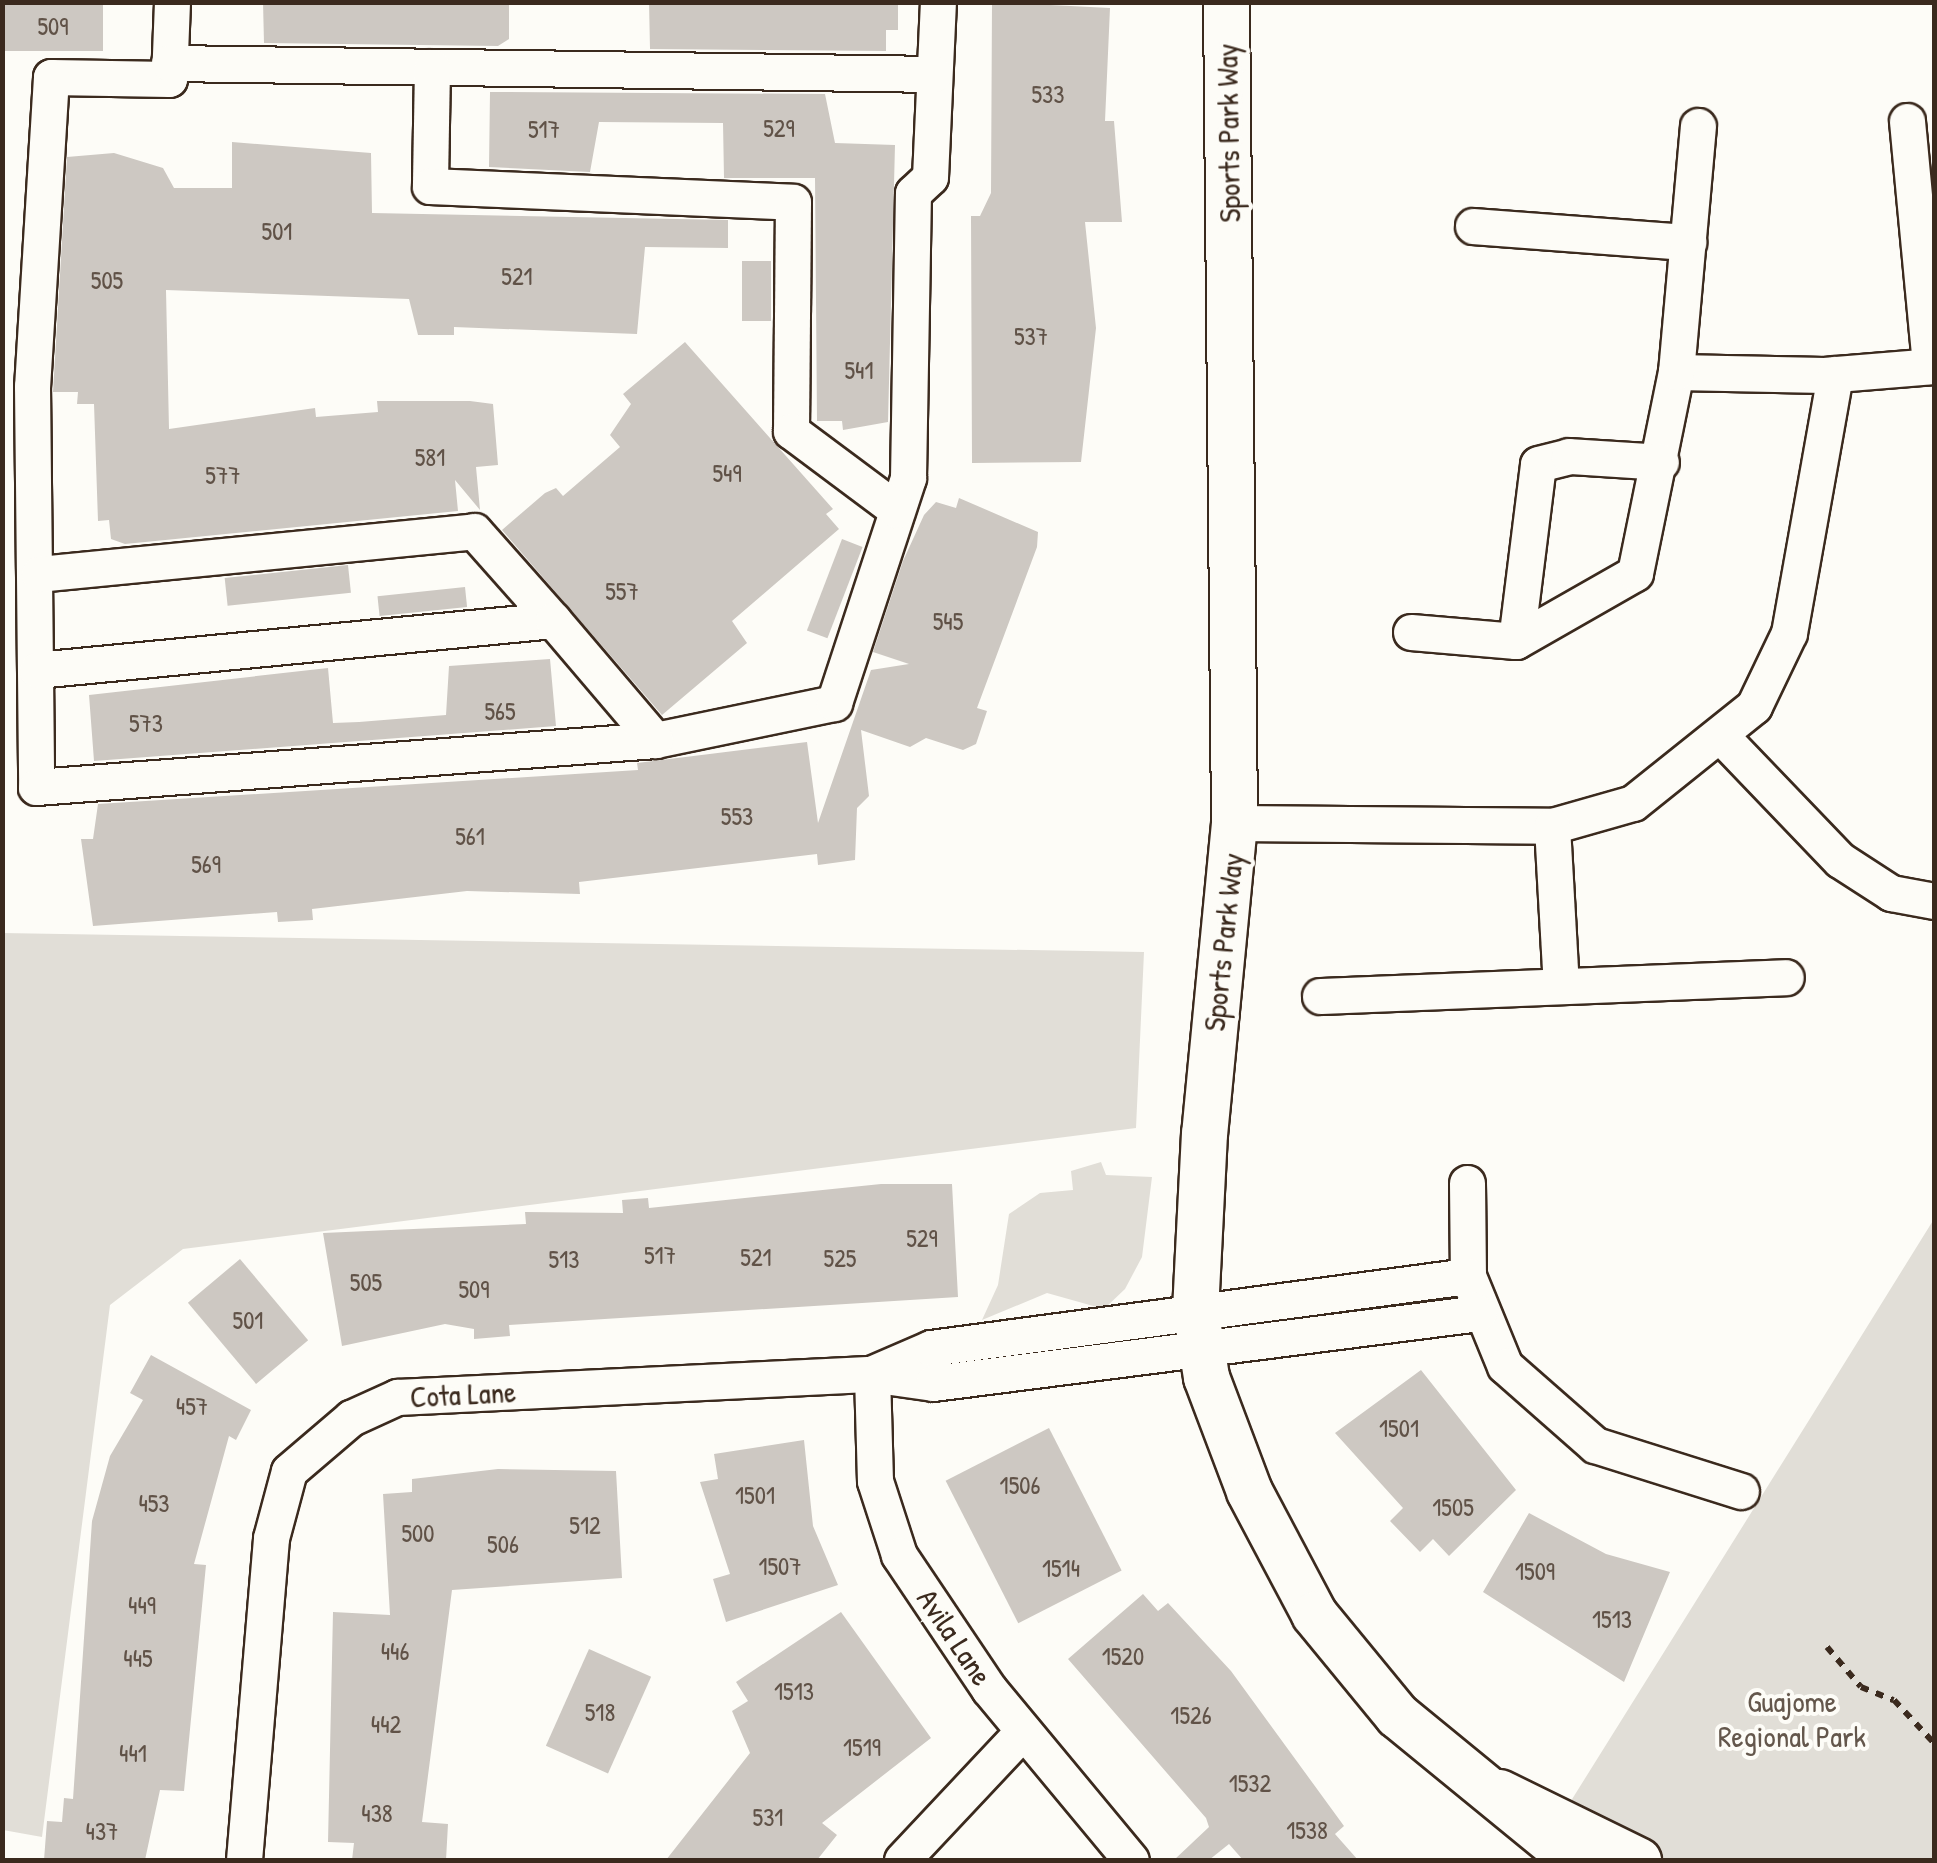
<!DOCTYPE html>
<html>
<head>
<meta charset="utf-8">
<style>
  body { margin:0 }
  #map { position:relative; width:1937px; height:1863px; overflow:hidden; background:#fdfcf7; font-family:"Patrick Hand",sans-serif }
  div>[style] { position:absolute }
  .green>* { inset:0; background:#e1ded7 }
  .building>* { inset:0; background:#cdc8c2; transform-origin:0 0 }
  .path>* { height:6px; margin-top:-3px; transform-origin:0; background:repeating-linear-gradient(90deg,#3b2a1e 0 8px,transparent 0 16px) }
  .roads { filter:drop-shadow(2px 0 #3b2a1e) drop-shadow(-2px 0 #3b2a1e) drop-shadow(0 2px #3b2a1e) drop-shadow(0 -2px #3b2a1e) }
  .minor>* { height:35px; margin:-17.5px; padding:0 17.5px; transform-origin:17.5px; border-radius:17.5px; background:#fdfcf7 }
  .tertiary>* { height:45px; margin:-22.5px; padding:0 22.5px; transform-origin:22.5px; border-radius:22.5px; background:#fdfcf7 }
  span { translate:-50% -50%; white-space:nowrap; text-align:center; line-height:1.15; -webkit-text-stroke:8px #fdfcf7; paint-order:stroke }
  .number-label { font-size:25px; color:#605247 }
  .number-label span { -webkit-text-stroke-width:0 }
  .street-label { font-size:30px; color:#3b2a1e }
  .park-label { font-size:30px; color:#64574c }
  .frame { position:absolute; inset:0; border:5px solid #3b2a1e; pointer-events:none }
</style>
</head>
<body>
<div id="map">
  <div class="green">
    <i style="clip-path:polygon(2px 933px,1144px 952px,1136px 1128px,183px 1249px,110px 1305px,42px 1837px,3px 1830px)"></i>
    <i style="clip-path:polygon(1101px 1162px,1106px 1175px,1152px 1177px,1142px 1257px,1125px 1289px,1104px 1309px,1047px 1293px,982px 1320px,998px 1285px,1009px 1214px,1040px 1193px,1073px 1190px,1071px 1171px)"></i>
    <i style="clip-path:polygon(1934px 1219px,1934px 1860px,1534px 1860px,1811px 1417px)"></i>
  </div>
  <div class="building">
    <i style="left:2px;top:2px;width:101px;height:49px"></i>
    <i style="clip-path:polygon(263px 2px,509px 2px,509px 39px,498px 46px,264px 43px)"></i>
    <i style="clip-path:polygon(649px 2px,898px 2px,898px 30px,886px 30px,886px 51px,650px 49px)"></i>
    <i style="clip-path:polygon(992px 2px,1110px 8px,1105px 121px,1114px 121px,1122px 222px,1085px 222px,1096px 328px,1081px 462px,972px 463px,971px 216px,980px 216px,991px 193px)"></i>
    <i style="clip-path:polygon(490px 92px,825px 94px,835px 143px,895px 145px,888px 422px,843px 430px,842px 421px,817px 421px,815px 178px,724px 178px,723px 123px,599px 122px,590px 172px,489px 167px)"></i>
    <i style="clip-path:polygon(232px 142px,371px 153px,372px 213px,728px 220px,728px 248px,645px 247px,637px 334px,454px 327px,454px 335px,418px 335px,409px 299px,166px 290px,169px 429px,315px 408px,316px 417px,378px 412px,377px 401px,470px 401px,493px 404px,498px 465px,476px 467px,480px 510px,455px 480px,458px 511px,125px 544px,111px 539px,109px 520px,98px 521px,94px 404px,77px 404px,78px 392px,53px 392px,67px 157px,114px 153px,163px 168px,174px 188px,232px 188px)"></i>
    <i style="left:742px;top:261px;width:29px;height:60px"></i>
    <i style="clip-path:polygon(685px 342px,833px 509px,826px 514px,839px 529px,732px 621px,747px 643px,662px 715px,502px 530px,545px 493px,556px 488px,563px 496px,620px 447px,610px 435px,631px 404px,623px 394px)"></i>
    <i style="clip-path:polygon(959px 498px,1038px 532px,1037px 547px,977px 708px,987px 711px,976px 744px,963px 750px,926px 738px,910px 747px,861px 730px,869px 796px,857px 808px,855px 860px,818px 865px,817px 854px,579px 882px,580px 894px,467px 891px,312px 909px,313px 920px,278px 922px,277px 912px,93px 926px,81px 839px,93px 839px,98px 804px,638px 770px,637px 763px,807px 742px,818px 823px,871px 670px,909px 664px,873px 652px,903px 561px,924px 515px,936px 502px,956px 508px)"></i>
    <i style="left:842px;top:539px;width:22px;height:98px;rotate:21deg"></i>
    <i style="left:348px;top:565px;width:28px;height:124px;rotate:84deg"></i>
    <i style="left:465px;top:587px;width:20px;height:88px;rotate:84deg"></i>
    <i style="clip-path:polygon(550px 659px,556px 726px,94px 761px,89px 695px,328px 668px,333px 723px,359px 722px,446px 715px,449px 666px)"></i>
    <i style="clip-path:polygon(881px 1184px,952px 1184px,958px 1297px,509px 1325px,510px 1336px,474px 1339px,474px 1329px,445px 1324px,342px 1346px,323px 1233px,526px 1224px,525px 1212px,623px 1213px,622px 1200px,648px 1198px,649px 1208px)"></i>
    <i style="left:240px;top:1259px;width:106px;height:68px;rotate:50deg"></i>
    <i style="clip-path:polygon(151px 1355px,251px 1410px,236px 1440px,229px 1436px,194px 1564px,206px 1565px,184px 1791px,160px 1790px,145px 1860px,44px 1860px,47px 1821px,62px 1822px,64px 1798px,73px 1799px,92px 1521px,110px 1456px,143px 1400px,130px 1393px)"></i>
    <i style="clip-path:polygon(1421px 1370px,1516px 1490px,1449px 1556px,1433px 1539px,1420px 1552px,1390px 1521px,1403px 1508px,1335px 1433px)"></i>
    <i style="left:1049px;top:1428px;width:160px;height:116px;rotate:63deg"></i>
    <i style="clip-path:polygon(804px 1440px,813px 1526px,838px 1585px,726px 1622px,713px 1579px,730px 1574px,700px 1482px,718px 1479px,714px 1454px)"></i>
    <i style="clip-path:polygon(498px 1469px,616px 1471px,622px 1578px,452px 1590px,422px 1822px,448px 1824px,446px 1860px,352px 1860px,354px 1843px,328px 1842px,333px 1612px,390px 1615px,383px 1494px,412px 1492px,412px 1479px)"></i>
    <i style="clip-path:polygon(1529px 1513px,1606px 1554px,1670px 1572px,1624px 1682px,1483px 1592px)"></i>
    <i style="clip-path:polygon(1143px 1594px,1158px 1611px,1168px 1603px,1231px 1671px,1344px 1826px,1335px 1834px,1358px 1860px,1243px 1860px,1229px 1844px,1209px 1860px,1174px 1860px,1209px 1827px,1206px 1818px,1068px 1659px)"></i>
    <i style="clip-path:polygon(841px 1612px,931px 1738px,822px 1823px,837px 1835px,817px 1860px,666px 1860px,750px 1753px,732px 1711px,748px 1701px,736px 1682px)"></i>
    <i style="left:589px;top:1649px;width:68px;height:106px;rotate:24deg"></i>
  </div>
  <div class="path">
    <i style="left:1827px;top:1647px;width:52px;rotate:49.6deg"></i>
    <i style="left:1861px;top:1687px;width:35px;rotate:22deg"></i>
    <i style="left:1894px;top:1700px;width:59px;rotate:47.1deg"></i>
  </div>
  <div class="roads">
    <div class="minor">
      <i style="left:172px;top:2px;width:77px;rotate:92.2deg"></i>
      <i style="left:169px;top:79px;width:118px;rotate:-179deg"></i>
      <i style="left:51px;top:77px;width:310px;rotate:93.5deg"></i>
      <i style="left:32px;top:386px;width:401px;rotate:89.4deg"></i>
      <i style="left:36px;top:787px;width:621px;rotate:-4.34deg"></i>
      <i style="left:655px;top:740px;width:183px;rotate:-11.7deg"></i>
      <i style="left:834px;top:703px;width:237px;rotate:-71.8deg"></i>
      <i style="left:908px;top:478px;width:285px;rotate:-89deg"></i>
      <i style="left:913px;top:193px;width:23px;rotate:-43deg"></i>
      <i style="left:930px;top:177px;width:175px;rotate:-87.4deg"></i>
      <i style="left:169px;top:63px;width:765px;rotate:0.82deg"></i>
      <i style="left:432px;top:67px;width:119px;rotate:91deg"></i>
      <i style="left:430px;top:186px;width:363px;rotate:2.5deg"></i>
      <i style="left:793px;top:202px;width:229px;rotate:90.5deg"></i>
      <i style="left:791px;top:431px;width:132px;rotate:36.7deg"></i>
      <i style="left:1907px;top:121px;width:246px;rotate:84.6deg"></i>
      <i style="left:1473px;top:226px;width:216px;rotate:4.3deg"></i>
      <i style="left:1676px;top:372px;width:148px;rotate:1.2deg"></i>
      <i style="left:1824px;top:375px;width:110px;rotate:-4.7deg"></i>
      <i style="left:39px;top:574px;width:437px;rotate:-5.6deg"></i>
      <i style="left:474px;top:531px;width:119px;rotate:48.4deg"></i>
      <i style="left:1411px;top:632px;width:105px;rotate:4.9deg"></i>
      <i style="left:1516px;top:641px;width:137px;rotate:-29.7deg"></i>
      <i style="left:1635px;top:573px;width:205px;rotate:-78.5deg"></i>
      <i style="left:1676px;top:372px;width:247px;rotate:-84.9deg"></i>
      <i style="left:1516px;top:641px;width:178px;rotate:-82.9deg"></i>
      <i style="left:1538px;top:464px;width:32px;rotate:-14deg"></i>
      <i style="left:1569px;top:456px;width:92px;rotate:3.7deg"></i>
      <i style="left:37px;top:670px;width:518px;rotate:-5.53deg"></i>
      <i style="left:553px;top:620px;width:157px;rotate:49.6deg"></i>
      <i style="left:1720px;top:735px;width:173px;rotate:46.2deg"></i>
      <i style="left:1840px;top:860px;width:61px;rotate:32.9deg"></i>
      <i style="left:1891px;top:893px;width:44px;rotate:10.5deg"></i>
      <i style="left:1234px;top:823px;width:318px;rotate:0.5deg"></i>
      <i style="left:1552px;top:826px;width:84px;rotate:-15.9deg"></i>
      <i style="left:1633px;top:803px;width:155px;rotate:-38.7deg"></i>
      <i style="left:1754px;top:706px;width:81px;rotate:-64.4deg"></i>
      <i style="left:1789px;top:633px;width:263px;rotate:-79.9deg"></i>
      <i style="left:1552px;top:826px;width:160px;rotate:86.8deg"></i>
      <i style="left:1320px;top:996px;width:466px;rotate:-2.3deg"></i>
      <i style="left:1467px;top:1183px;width:93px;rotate:89.4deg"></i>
      <i style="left:1468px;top:1276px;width:97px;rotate:67.7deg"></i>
      <i style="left:1505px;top:1366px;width:120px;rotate:41.3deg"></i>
      <i style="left:1595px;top:1445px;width:153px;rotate:17.5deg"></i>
      <i style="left:873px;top:1373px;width:63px;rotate:-23.3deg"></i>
      <i style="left:931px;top:1348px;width:542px;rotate:-7.64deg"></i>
      <i style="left:872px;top:1374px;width:107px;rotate:88.4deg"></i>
      <i style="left:875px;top:1481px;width:78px;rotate:72deg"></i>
      <i style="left:899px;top:1555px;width:161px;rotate:56.1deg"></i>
      <i style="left:989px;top:1689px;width:222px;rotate:50.3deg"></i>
      <i style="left:244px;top:1860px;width:323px;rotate:-85.2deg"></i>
      <i style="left:271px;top:1538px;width:69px;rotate:-75deg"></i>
      <i style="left:289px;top:1471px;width:82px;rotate:-40.5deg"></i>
      <i style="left:351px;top:1418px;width:51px;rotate:-24.5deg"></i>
      <i style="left:397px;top:1397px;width:476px;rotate:-2.8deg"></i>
      <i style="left:872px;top:1374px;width:62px;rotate:8.4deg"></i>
      <i style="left:933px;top:1383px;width:550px;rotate:-7.31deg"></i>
      <i style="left:902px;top:1860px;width:177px;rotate:-46.8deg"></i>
    </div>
    <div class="tertiary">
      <i style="left:1226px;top:2px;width:821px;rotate:89.44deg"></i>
      <i style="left:1234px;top:823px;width:311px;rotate:95.5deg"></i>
      <i style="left:1204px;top:1133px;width:175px;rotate:92.9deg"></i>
      <i style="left:1195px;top:1308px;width:70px;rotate:80.9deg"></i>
      <i style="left:1206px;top:1377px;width:122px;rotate:69.3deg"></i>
      <i style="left:1249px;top:1491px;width:139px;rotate:62.1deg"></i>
      <i style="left:1314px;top:1614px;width:131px;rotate:50.6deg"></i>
      <i style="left:1397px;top:1715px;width:229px;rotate:39.3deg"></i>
      <i style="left:1499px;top:1792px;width:155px;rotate:26.1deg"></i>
    </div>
  </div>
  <div class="number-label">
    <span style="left:53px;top:26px">509</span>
    <span style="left:1048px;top:94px">533</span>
    <span style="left:779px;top:128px">529</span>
    <span style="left:544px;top:129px">517</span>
    <span style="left:277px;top:231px">501</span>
    <span style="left:517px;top:276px">521</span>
    <span style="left:107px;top:280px">505</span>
    <span style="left:1031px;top:336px">537</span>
    <span style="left:859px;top:370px">541</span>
    <span style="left:430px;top:457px">581</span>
    <span style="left:727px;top:473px">549</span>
    <span style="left:223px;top:475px">577</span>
    <span style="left:622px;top:591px">557</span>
    <span style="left:948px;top:621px">545</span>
    <span style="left:500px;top:711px">565</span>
    <span style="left:146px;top:723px">573</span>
    <span style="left:737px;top:816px">553</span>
    <span style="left:470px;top:836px">561</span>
    <span style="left:206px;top:864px">569</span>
    <span style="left:922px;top:1238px">529</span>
    <span style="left:660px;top:1255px">517</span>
    <span style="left:756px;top:1257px">521</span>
    <span style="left:840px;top:1258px">525</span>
    <span style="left:564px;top:1259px">513</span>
    <span style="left:366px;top:1282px">505</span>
    <span style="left:474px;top:1289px">509</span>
    <span style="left:248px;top:1320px">501</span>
    <span style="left:192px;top:1406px">457</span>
    <span style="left:1399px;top:1428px">1501</span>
    <span style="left:1020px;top:1485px">1506</span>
    <span style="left:755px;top:1495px">1501</span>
    <span style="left:154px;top:1503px">453</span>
    <span style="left:1453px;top:1507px">1505</span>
    <span style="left:585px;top:1525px">512</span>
    <span style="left:418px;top:1533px">500</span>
    <span style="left:503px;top:1544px">506</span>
    <span style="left:780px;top:1566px">1507</span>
    <span style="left:1061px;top:1568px">1514</span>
    <span style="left:1535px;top:1571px">1509</span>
    <span style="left:142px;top:1605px">449</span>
    <span style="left:1612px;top:1619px">1513</span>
    <span style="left:395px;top:1651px">446</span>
    <span style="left:1123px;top:1656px">1520</span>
    <span style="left:138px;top:1658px">445</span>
    <span style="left:794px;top:1691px">1513</span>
    <span style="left:600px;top:1712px">518</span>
    <span style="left:1191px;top:1715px">1526</span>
    <span style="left:386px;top:1724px">442</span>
    <span style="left:862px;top:1747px">1519</span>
    <span style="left:133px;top:1753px">441</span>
    <span style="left:1250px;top:1783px">1532</span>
    <span style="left:377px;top:1813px">438</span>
    <span style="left:768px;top:1817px">531</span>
    <span style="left:1307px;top:1830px">1538</span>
    <span style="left:102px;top:1831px">437</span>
  </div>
  <div class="street-label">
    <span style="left:1228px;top:133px;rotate:-91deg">Sports Park Way</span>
    <span style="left:1223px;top:942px;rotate:-84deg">Sports Park Way</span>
    <span style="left:463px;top:1394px;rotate:-3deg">Cota Lane</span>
    <span style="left:955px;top:1637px;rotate:56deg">Avila Lane</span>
  </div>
  <div class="park-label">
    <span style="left:1792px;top:1718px">Guajome<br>Regional Park</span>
  </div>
  <div class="frame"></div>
</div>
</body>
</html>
